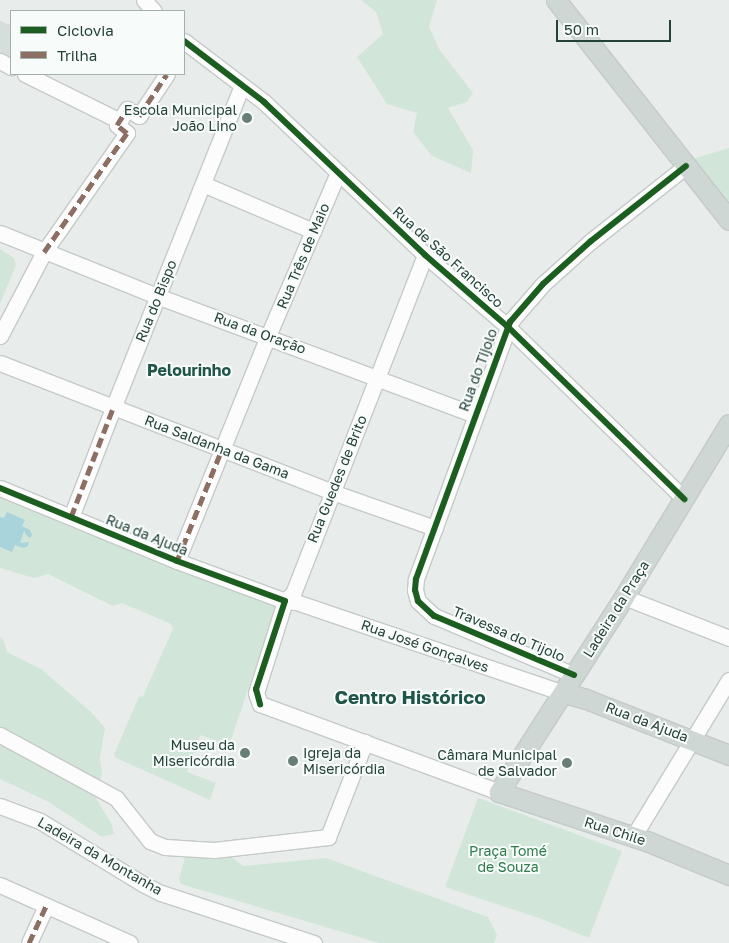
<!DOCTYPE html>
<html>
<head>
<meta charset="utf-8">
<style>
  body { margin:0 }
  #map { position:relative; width:729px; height:943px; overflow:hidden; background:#e8edeb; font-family:"Golos Text",sans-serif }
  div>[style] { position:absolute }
  .built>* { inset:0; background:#d6dedb }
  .green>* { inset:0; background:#d1e6d8 }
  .water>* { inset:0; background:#a9d4db }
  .roads { filter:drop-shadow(1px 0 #c5cac8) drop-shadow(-1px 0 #c5cac8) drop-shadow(0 1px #c5cac8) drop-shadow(0 -1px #c5cac8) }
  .minor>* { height:15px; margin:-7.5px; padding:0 7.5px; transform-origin:7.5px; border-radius:7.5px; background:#fcfcfc }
  .major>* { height:19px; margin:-9.5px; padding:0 9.5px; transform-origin:9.5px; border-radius:9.5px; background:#cfd7d5 }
  .quiet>* { height:5px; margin-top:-2.5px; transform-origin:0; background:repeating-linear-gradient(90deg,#8d6e63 0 10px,transparent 0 15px) }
  .cycleway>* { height:6px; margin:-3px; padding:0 3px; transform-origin:3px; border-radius:3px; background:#1b5e20 }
  .dots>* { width:14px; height:14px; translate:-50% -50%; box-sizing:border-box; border:2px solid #f7fbf9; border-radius:50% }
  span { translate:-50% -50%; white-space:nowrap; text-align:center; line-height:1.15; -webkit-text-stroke:4px #f7fbf9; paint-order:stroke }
  .poi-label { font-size:14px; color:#24423a }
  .right { translate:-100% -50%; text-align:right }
  .left { translate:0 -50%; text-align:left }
  .street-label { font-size:14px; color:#24423a }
  .park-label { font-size:14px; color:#2d7a4b }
  .quarter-label { font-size:16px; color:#1f5548; font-weight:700 }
  .district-label { font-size:19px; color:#1f5548; font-weight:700 }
  .legend { position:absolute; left:10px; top:10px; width:175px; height:65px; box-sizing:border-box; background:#f7fbf9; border:1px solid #a3b1ad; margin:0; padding:6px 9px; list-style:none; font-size:15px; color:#24423a }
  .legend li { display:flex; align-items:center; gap:10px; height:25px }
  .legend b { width:25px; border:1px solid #a3b1ad }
  .scale { position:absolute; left:556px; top:20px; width:115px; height:22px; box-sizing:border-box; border:2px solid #24423a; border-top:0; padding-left:6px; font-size:15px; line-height:18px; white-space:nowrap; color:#24423a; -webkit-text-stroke:4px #f7fbf9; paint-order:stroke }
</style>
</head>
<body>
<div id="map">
  <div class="built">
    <i style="clip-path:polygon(0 21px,11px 25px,11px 59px,0 54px)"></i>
  </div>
  <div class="green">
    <i style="clip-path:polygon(361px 0,437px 0,429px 27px,439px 49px,473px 93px,467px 102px,448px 108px,473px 150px,471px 173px,432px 156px,413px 132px,417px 113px,387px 104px,357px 57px,383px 34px,376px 12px)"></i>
    <i style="clip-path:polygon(729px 148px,729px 204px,692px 159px)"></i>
    <i style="clip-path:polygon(0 249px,14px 258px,16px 265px,0 304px)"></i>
    <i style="clip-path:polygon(0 496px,274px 604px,275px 609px,229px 746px,200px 735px,187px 772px,216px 783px,210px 800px,116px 758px,114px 754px,139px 697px,143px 696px,173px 629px,171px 624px,122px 603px,113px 606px,48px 574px,34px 578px,0 568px)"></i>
    <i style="clip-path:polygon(0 637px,3px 639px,7px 652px,41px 669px,91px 712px,105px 728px,100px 758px,102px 774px,96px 798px,112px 825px,114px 834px,102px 837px,47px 801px,0 779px)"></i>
    <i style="clip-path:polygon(478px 798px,622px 851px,589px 938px,539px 918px,445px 887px)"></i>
    <i style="clip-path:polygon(230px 856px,243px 866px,326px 858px,488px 917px,497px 935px,494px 943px,379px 943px,181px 884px,179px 879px,185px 857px)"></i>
  </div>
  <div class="water">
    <i style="clip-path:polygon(7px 512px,25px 520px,22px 526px,30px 530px,32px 535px,30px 538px,27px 536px,24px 531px,20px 543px,29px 542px,28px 546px,23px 548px,15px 545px,12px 552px,0 547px,0 517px,4px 518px)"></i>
  </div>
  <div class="roads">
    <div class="minor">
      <i style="left:144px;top:0;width:15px;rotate:48deg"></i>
      <i style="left:184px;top:41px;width:101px;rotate:37.3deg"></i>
      <i style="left:264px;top:102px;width:222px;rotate:43.5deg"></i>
      <i style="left:425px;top:255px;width:108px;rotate:40.9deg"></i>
      <i style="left:507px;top:326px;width:248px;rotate:44.3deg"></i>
      <i style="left:0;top:61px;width:13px;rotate:29deg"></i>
      <i style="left:25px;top:74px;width:106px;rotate:26.3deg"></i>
      <i style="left:203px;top:184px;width:120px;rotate:23.1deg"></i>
      <i style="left:0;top:233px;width:169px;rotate:21.9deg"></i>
      <i style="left:157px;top:296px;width:340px;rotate:20.5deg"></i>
      <i style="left:425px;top:255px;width:363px;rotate:111.3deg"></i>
      <i style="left:293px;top:593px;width:11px;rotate:135deg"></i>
      <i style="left:285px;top:601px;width:96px;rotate:107.5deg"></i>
      <i style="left:256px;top:693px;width:12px;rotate:70deg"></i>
      <i style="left:260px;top:704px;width:255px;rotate:20.2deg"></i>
      <i style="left:0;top:336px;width:95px;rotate:-62.4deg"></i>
      <i style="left:44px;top:252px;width:145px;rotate:-55.1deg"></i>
      <i style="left:127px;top:133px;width:13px;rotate:-141deg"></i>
      <i style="left:117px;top:125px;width:19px;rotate:-58deg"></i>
      <i style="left:127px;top:109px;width:14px;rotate:30deg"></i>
      <i style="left:139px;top:116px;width:50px;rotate:-56.3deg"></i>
      <i style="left:0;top:363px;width:356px;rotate:21.2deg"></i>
      <i style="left:332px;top:492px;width:109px;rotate:19.3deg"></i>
      <i style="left:0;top:488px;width:191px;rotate:22.4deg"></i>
      <i style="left:177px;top:561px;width:115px;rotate:20.3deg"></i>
      <i style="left:285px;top:601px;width:11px;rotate:5deg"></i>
      <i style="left:296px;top:602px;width:283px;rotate:18.8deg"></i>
      <i style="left:71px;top:517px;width:117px;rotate:-68.9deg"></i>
      <i style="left:113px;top:408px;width:347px;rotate:-68.2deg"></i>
      <i style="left:177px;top:561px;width:243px;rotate:-68deg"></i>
      <i style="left:268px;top:336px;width:177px;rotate:-66.8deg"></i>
      <i style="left:624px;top:597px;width:113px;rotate:21.3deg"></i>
      <i style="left:574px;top:675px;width:152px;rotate:-157.1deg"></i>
      <i style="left:434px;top:616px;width:22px;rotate:-137deg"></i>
      <i style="left:418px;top:601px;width:11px;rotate:-105deg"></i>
      <i style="left:415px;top:590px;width:11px;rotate:-85deg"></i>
      <i style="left:416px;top:579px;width:274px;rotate:-69.9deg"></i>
      <i style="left:510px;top:322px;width:50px;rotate:-49deg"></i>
      <i style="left:543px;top:284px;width:64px;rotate:-41.9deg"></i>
      <i style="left:591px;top:241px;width:121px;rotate:-38.3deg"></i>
      <i style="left:0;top:735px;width:132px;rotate:28.5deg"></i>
      <i style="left:116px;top:798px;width:55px;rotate:51.7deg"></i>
      <i style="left:150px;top:841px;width:16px;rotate:22deg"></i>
      <i style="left:165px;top:847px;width:49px;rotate:3.5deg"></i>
      <i style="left:214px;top:850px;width:115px;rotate:-6.5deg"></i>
      <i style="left:328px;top:837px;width:102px;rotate:-68.7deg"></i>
      <i style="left:0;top:806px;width:43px;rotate:20.6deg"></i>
      <i style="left:40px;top:821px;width:121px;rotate:31.5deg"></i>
      <i style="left:143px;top:884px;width:20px;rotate:27deg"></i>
      <i style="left:161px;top:893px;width:161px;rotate:18.1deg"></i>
      <i style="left:633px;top:837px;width:184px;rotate:-58.6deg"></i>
      <i style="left:0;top:885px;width:142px;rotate:24deg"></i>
      <i style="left:29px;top:943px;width:41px;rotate:-65.3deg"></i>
    </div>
    <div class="major">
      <i style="left:556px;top:0;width:280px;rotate:51.8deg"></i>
      <i style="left:729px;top:424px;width:202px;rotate:121.3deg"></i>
      <i style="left:624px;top:597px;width:232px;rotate:122.7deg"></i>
      <i style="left:499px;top:792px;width:158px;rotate:18.4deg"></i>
      <i style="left:649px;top:842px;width:87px;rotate:22.4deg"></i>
      <i style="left:564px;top:693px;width:23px;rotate:15deg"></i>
      <i style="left:586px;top:699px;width:154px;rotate:21.4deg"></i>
    </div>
  </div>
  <div class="quiet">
    <i style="left:44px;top:252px;width:145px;rotate:-55.1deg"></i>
    <i style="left:127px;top:133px;width:13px;rotate:-141deg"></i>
    <i style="left:117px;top:125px;width:19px;rotate:-58deg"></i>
    <i style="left:127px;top:109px;width:14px;rotate:30deg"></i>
    <i style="left:139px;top:116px;width:50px;rotate:-56.3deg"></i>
    <i style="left:71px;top:517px;width:117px;rotate:-68.9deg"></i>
    <i style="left:177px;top:561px;width:121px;rotate:-68.1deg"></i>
    <i style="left:29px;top:943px;width:41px;rotate:-65.3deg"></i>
  </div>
  <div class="cycleway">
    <i style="left:184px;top:41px;width:101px;rotate:37.3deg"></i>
    <i style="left:264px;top:102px;width:222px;rotate:43.5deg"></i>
    <i style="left:425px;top:255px;width:108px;rotate:40.9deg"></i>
    <i style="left:507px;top:326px;width:248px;rotate:44.3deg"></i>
    <i style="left:0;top:488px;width:191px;rotate:22.4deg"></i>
    <i style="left:177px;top:561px;width:115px;rotate:20.3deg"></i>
    <i style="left:285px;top:601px;width:93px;rotate:108.2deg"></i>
    <i style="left:256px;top:689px;width:16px;rotate:75deg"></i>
    <i style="left:574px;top:675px;width:152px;rotate:-157.1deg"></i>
    <i style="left:434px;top:616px;width:22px;rotate:-137deg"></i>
    <i style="left:418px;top:601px;width:11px;rotate:-105deg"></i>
    <i style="left:415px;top:590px;width:11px;rotate:-85deg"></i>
    <i style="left:416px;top:579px;width:274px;rotate:-69.9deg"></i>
    <i style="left:510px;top:322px;width:50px;rotate:-49deg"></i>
    <i style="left:543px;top:284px;width:64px;rotate:-41.9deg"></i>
    <i style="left:591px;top:241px;width:121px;rotate:-38.3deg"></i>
  </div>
  <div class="dots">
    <i style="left:247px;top:118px;background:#697e78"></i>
    <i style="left:245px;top:753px;background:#697e78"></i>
    <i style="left:293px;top:761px;background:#697e78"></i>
    <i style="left:567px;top:763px;background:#697e78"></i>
  </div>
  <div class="poi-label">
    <span class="right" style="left:237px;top:118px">Escola Municipal<br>João Lino</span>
    <span class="right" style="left:235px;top:753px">Museu da<br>Misericórdia</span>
    <span class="left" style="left:303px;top:761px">Igreja da<br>Misericórdia</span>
    <span class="right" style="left:557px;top:763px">Câmara Municipal<br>de Salvador</span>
  </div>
  <div class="street-label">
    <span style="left:303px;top:256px;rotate:-67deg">Rua Três de Maio</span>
    <span style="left:448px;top:257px;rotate:42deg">Rua de São Francisco</span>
    <span style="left:156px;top:301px;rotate:-68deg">Rua do Bispo</span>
    <span style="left:260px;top:333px;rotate:20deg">Rua da Oração</span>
    <span style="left:478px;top:370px;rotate:-70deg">Rua do Tijolo</span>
    <span style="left:217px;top:447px;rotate:21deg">Rua Saldanha da Gama</span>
    <span style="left:337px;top:479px;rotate:-68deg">Rua Guedes de Brito</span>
    <span style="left:147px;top:535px;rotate:22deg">Rua da Ajuda</span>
    <span style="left:616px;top:609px;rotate:-58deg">Ladeira da Praça</span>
    <span style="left:509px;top:634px;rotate:23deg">Travessa do Tijolo</span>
    <span style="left:425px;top:646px;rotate:19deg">Rua José Gonçalves</span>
    <span style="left:647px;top:722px;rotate:21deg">Rua da Ajuda</span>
    <span style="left:615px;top:831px;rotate:18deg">Rua Chile</span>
    <span style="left:100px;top:856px;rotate:30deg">Ladeira da Montanha</span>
  </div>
  <div class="park-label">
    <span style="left:508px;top:859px">Praça Tomé<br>de Souza</span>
  </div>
  <div class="quarter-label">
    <span style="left:189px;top:370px">Pelourinho</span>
  </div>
  <div class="district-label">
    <span style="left:410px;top:697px">Centro Histórico</span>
  </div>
  <ul class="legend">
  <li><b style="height:6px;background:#1b5e20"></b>Ciclovia</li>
  <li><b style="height:6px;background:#8d6e63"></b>Trilha</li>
  </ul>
  <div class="scale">50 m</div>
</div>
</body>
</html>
